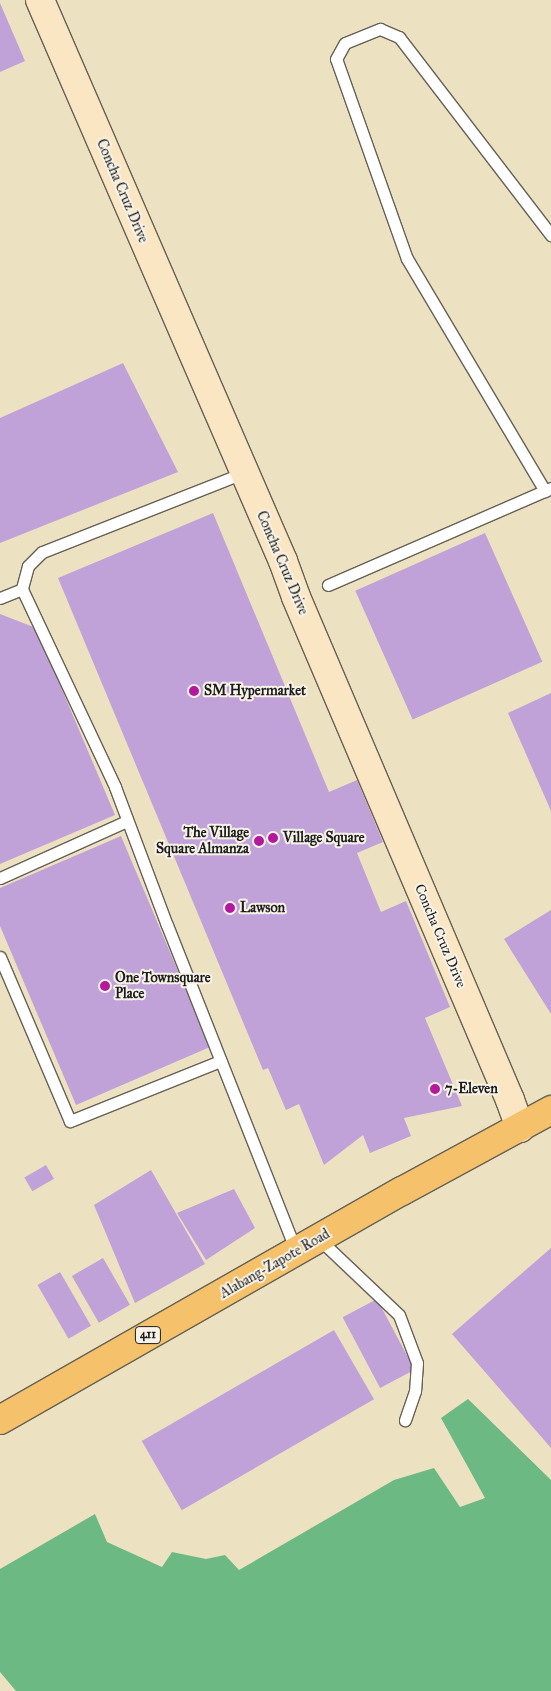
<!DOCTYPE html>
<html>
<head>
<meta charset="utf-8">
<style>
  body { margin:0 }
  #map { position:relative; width:551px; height:1691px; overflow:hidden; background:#ece2c2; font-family:"IM FELL Great Primer",serif }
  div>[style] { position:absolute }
  .forest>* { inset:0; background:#6cb983 }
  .building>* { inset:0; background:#c0a2d8; transform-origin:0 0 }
  .roads { filter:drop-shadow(1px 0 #656156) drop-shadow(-1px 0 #656156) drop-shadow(0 1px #656156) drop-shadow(0 -1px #656156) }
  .lane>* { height:11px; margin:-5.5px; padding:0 5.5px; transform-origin:5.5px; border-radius:5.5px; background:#fff }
  .secondary>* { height:28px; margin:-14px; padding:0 14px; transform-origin:14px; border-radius:14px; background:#fbe6c4 }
  .highway>* { height:28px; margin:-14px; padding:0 14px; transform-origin:14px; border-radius:14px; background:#f6c16b }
  .dots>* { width:14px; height:14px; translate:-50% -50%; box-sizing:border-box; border:2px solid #f7f3e8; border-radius:50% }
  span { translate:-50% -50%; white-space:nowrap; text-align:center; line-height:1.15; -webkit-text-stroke:4px #f7f3e8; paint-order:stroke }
  .shield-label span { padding:1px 4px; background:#f7f3e8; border:1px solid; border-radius:4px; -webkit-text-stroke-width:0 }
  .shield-label { font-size:12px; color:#1c1c1c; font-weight:700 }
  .street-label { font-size:14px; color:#1c1c1c }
  .poi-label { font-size:14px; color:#1c1c1c; font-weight:700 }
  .left { translate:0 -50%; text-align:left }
  .right { translate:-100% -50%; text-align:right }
</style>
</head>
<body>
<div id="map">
  <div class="forest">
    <i style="clip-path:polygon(468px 1399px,551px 1480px,551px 1691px,16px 1691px,0 1672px,0 1569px,95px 1514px,107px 1542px,162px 1567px,172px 1552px,206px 1559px,225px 1555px,239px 1570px,394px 1480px,434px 1468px,460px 1507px,485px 1498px,441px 1418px)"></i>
  </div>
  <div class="building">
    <i style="clip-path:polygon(0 3px,25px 61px,0 72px)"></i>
    <i style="clip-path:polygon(123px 363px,178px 472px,0 543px,0 418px)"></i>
    <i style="clip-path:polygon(213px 513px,329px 792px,357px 780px,383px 842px,357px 853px,381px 912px,406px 901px,450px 1007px,425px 1018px,462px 1106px,404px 1118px,411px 1136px,370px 1153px,363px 1135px,324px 1165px,299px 1104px,286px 1110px,268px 1068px,263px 1070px,58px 578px)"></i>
    <i style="left:485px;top:533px;width:141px;height:142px;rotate:66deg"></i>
    <i style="clip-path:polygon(0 614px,36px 628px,115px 815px,0 864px)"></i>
    <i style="clip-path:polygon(551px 693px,551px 811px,508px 713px)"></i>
    <i style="clip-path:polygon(121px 836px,210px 1047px,76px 1105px,0 926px,0 888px)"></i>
    <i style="clip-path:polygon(551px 910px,551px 1014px,504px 939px)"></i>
    <i style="left:46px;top:1165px;width:16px;height:25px;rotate:60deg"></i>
    <i style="clip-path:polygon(151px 1170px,205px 1264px,135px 1303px,94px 1205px)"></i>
    <i style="clip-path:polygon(234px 1189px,255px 1228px,206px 1260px,177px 1213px)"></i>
    <i style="clip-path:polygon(551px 1248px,551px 1448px,452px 1334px)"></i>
    <i style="left:103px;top:1258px;width:54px;height:36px;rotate:60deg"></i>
    <i style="left:60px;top:1272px;width:62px;height:26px;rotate:60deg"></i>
    <i style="left:377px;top:1299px;width:80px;height:39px;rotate:62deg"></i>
    <i style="left:334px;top:1330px;width:80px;height:222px;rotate:60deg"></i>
  </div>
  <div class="roads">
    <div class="lane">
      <i style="left:243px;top:473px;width:216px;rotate:158.5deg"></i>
      <i style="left:42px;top:552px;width:20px;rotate:135deg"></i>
      <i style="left:28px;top:566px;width:24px;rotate:105deg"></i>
      <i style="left:22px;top:589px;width:219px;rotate:64.8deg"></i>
      <i style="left:115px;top:787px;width:147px;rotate:69.4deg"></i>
      <i style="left:167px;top:925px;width:351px;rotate:68.4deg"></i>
      <i style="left:545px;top:491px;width:270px;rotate:-120.7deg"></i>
      <i style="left:407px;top:259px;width:212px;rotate:-109.5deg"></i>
      <i style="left:336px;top:59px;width:18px;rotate:-61deg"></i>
      <i style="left:345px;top:43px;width:38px;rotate:-22deg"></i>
      <i style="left:380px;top:29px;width:21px;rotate:23deg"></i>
      <i style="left:399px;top:37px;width:250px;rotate:52.5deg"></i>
      <i style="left:328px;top:585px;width:243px;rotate:-23.5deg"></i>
      <i style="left:0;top:598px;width:24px;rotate:-22deg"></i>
      <i style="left:0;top:878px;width:139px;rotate:-24.2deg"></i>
      <i style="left:0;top:957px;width:178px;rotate:66.9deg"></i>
      <i style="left:70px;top:1121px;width:162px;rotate:-21.8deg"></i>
      <i style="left:319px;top:1239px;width:110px;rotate:43.5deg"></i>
      <i style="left:399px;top:1315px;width:51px;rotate:69.4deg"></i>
      <i style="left:417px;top:1363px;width:28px;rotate:94deg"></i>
      <i style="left:415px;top:1391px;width:31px;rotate:109deg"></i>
    </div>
    <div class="secondary">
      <i style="left:40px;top:0;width:611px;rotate:66.58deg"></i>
      <i style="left:283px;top:561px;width:38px;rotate:70deg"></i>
      <i style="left:296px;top:597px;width:547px;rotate:66.95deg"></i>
      <i style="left:510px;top:1100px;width:30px;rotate:70deg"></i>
    </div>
    <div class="highway">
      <i style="left:0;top:1420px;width:463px;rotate:-29.7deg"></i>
      <i style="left:402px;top:1191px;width:170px;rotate:-28.5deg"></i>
    </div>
  </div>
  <div class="dots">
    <i style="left:194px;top:691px;background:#b5179e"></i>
    <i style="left:273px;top:838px;background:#b5179e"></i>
    <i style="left:259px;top:841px;background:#b5179e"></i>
    <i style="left:230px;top:908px;background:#b5179e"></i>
    <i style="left:105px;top:986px;background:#b5179e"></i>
    <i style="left:435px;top:1089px;background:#b5179e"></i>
  </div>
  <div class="shield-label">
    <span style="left:148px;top:1335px">411</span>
  </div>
  <div class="street-label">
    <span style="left:122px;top:191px;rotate:67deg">Concha Cruz Drive</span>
    <span style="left:282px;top:563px;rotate:67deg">Concha Cruz Drive</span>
    <span style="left:440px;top:936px;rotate:67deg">Concha Cruz Drive</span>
    <span style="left:275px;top:1264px;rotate:-30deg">Alabang-Zapote Road</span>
  </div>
  <div class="poi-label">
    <span class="left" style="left:204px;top:691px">SM Hypermarket</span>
    <span class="right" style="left:249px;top:841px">The Village<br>Square Almanza</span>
    <span class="left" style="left:283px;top:838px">Village Square</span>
    <span class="left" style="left:240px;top:908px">Lawson</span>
    <span class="left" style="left:115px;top:986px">One Townsquare<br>Place</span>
    <span class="left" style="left:445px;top:1089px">7-Eleven</span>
  </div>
</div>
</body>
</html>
